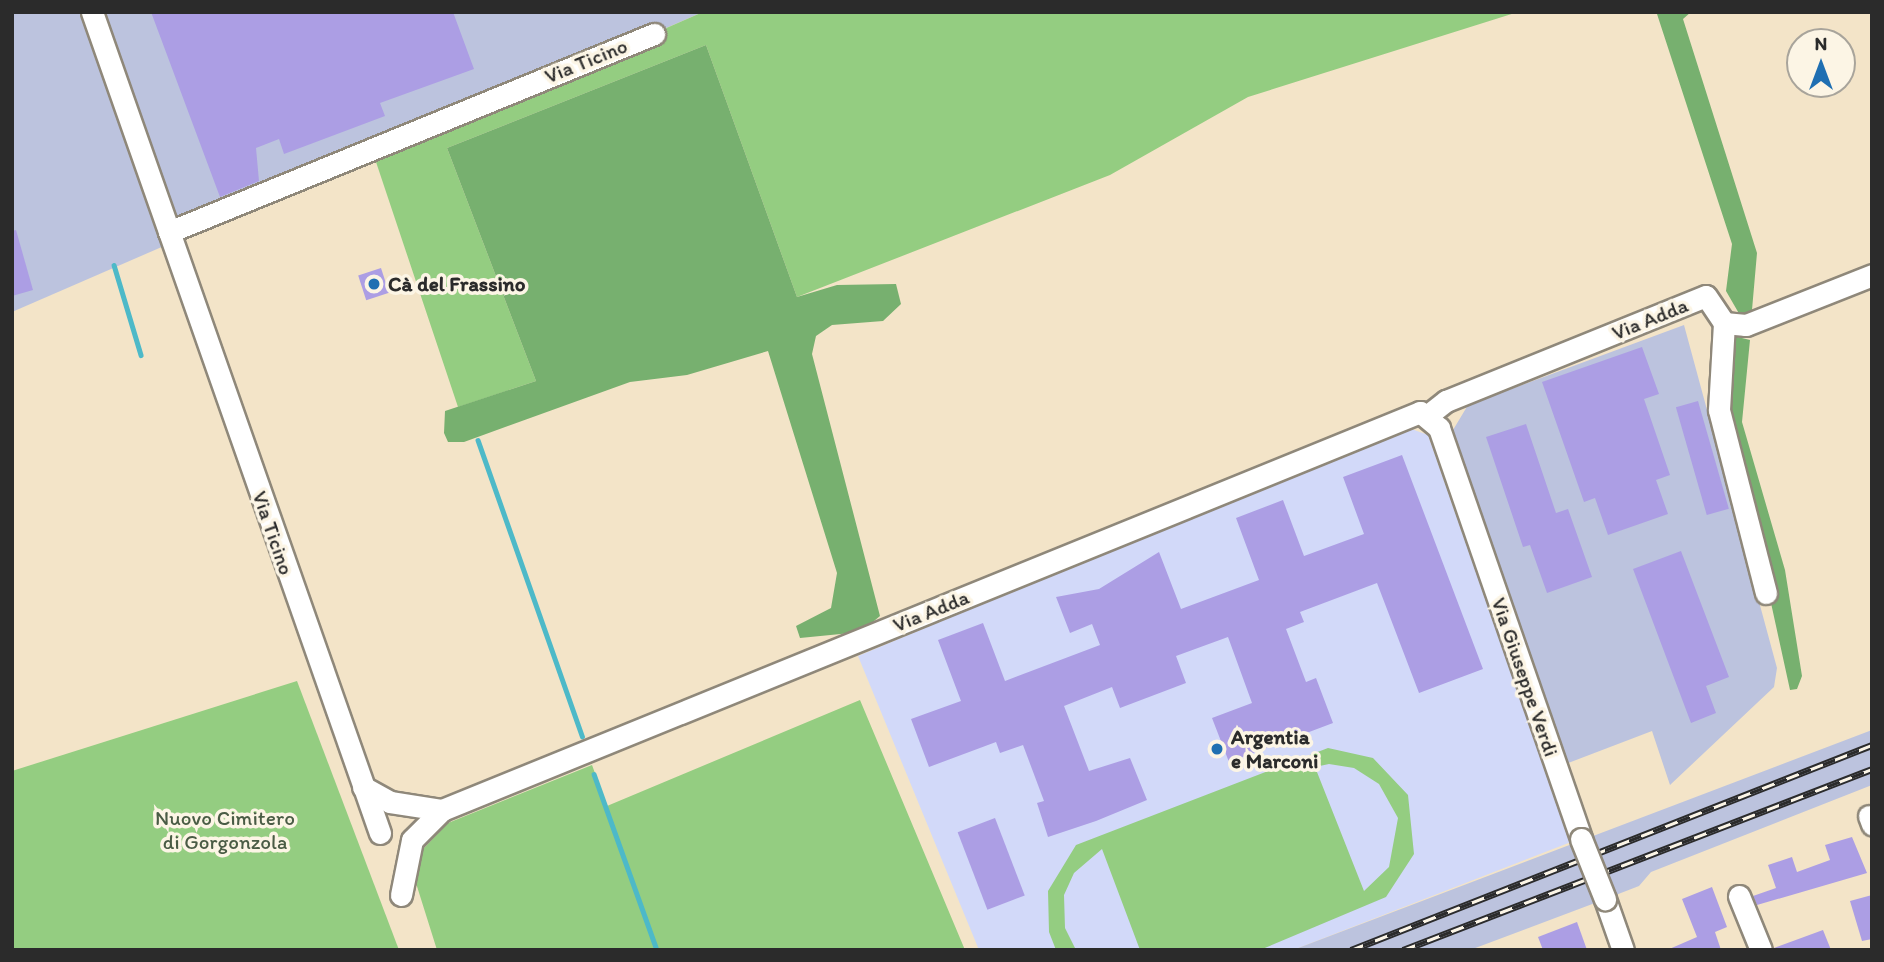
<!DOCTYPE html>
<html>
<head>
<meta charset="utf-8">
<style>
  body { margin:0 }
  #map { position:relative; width:1884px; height:962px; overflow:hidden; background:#f3e4c8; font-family:Itim,sans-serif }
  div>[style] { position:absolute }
  .built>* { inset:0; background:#d2d9f9 }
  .industrial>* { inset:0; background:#bcc3de }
  .green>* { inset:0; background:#94cd81 }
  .forest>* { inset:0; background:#77b06f }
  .stream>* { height:4.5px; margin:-2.25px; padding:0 2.25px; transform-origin:2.25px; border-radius:2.25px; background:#4db9c8 }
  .building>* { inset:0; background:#ac9ee4; transform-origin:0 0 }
  .roads { filter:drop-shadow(2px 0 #8f887a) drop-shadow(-2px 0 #8f887a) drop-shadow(0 2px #8f887a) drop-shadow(0 -2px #8f887a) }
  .minor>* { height:21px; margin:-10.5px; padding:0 10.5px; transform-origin:10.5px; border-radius:10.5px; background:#fff }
  .rail>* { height:7px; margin-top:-3.5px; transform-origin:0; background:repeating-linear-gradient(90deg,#fcf5e5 0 13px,#2b2b2b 0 26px); box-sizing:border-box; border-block:2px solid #2b2b2b }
  .bridges { filter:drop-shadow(2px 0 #8f887a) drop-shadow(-2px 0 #8f887a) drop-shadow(0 2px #8f887a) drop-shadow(0 -2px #8f887a) }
  .minor-bridge>* { height:21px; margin:-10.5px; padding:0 10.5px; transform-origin:10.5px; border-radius:10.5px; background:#fff }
  .dots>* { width:19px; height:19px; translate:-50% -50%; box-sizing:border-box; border:4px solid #fcf5e5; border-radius:50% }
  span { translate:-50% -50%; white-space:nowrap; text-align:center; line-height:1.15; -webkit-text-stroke:7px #fcf5e5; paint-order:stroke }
  .street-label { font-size:21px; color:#2b2b2b }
  .poi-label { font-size:21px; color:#2b2b2b; font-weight:700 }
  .left { translate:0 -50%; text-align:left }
  .park-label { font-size:21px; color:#4a5c45 }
  .frame { position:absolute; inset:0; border:14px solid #2b2b2b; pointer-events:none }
  .north { position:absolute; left:1786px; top:28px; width:70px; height:70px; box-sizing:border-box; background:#fcf5e5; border:2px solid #a8a49b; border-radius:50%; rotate:0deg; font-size:19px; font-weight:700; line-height:28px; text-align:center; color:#2b2b2b }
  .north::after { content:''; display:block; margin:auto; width:24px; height:32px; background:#1f6fb2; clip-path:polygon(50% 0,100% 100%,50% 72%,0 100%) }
</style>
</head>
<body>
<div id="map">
  <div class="built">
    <i style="clip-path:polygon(1406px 427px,1428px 435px,1571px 842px,1293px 950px,979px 950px,858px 656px)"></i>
  </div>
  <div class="industrial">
    <i style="clip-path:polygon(12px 12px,703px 12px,12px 312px)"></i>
    <i style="clip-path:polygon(1684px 325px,1777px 668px,1774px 687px,1670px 785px,1652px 731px,1563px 765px,1453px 430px,1468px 405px)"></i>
    <i style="clip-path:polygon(1872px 730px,1872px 785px,1651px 872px,1639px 886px,1595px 903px,1470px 950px,1293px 950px)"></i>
  </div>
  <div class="green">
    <i style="clip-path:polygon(703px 12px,1518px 12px,1248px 97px,1110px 175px,797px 297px,706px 45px,447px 148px,536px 381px,458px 407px,374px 156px)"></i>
    <i style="clip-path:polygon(297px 681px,399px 950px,12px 950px,12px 771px)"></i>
    <i style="clip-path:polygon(860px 700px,965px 950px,437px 950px,415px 880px,423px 849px,448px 823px,592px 765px,607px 806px)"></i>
    <i style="clip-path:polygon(evenodd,1328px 748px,1373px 758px,1408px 795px,1414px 854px,1386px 897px,1260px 950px,1140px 950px,1102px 849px,1074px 873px,1064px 895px,1065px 928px,1076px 950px,1056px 950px,1049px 932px,1048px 891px,1076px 845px,1328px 748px,1329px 764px,1354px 768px,1379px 784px,1398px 818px,1389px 867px,1364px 891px,1315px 767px,1329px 764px)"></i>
  </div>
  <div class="forest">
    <i style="clip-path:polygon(1691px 12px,1683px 19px,1757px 253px,1752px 310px,1741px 317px,1726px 291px,1732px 244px,1657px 14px)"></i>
    <i style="clip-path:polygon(706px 45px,797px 297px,837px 285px,896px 284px,901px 304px,883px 321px,832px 325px,816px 336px,812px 354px,880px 616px,861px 632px,800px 638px,796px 626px,831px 608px,837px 573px,768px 351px,687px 375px,630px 382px,464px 442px,448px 442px,444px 433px,445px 411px,536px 381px,447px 148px)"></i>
    <i style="clip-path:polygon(1734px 336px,1750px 340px,1742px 422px,1785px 570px,1802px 676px,1797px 689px,1790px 690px,1723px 383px)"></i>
  </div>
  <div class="stream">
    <i style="left:114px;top:265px;width:94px;rotate:73.3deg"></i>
    <i style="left:478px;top:440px;width:314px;rotate:70.6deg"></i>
    <i style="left:594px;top:774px;width:184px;rotate:70.3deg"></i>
  </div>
  <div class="building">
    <i style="clip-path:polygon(151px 12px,453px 12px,474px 69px,380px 103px,385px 116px,284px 154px,279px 139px,256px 148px,259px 181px,220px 197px)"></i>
    <i style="clip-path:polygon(16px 230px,33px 290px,12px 296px,12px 231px)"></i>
    <i style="left:381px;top:268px;width:26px;height:24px;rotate:72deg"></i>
    <i style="clip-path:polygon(1642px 347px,1659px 394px,1644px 399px,1670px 475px,1656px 480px,1668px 514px,1608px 535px,1595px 498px,1584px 502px,1542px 382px)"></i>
    <i style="left:1698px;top:401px;width:112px;height:23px;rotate:74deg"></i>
    <i style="clip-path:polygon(1526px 424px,1556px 513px,1568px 509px,1592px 577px,1547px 593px,1530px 545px,1523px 547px,1486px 437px)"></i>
    <i style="clip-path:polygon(1402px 455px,1483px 669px,1419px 693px,1377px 583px,1300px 612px,1304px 622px,1286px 629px,1306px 682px,1316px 678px,1333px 723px,1229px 762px,1212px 718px,1252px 703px,1228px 637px,1176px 656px,1186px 683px,1120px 708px,1112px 687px,1064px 706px,1089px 771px,1130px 758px,1147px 800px,1096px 821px,1048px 837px,1037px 803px,1044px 801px,1023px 745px,1000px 753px,996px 742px,929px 767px,911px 719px,961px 701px,938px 640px,983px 623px,1005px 681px,1100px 645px,1092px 624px,1070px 633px,1056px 597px,1099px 589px,1159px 552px,1181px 609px,1259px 580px,1236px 518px,1283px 500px,1304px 556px,1364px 534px,1343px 477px)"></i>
    <i style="clip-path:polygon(1681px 551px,1729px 677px,1706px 686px,1716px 713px,1691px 723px,1633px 569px)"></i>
    <i style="left:995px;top:818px;width:83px;height:40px;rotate:69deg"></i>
    <i style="clip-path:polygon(1852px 837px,1867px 873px,1757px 905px,1753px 896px,1776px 888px,1768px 865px,1792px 857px,1797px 872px,1830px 860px,1825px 845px)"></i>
    <i style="clip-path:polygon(1712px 887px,1727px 927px,1715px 932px,1721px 950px,1667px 950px,1697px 937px,1682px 899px)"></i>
    <i style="clip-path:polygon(1872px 895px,1872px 939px,1862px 941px,1850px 901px)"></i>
    <i style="clip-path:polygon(1577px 922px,1587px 950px,1543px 950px,1538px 937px)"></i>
    <i style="clip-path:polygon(1823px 930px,1831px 950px,1774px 950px,1774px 948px)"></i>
  </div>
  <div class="roads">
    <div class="minor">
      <i style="left:92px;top:12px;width:870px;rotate:70.67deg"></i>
      <i style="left:169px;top:232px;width:524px;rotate:-22.21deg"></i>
      <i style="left:1724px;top:323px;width:22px;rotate:5deg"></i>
      <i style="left:1746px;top:325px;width:136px;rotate:-21.6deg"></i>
      <i style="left:1428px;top:415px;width:23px;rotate:-38deg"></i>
      <i style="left:1446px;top:401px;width:280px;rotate:-22deg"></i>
      <i style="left:1706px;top:296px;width:32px;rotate:56deg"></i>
      <i style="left:1724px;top:323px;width:87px;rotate:93.3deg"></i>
      <i style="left:1719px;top:410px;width:189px;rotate:75.6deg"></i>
      <i style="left:363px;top:787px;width:31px;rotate:29deg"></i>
      <i style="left:390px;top:802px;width:53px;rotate:8.7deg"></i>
      <i style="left:1869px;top:816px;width:9px;rotate:69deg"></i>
      <i style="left:401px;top:895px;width:56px;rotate:-78.7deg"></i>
      <i style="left:412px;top:840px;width:42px;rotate:-45deg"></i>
      <i style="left:442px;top:810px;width:1056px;rotate:-22.14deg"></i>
      <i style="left:1420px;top:412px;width:25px;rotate:40deg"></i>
      <i style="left:1439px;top:428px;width:435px;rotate:70.9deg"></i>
      <i style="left:1739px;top:896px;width:58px;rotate:67.8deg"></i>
      <i style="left:1605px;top:899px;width:54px;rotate:70.6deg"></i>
    </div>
  </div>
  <div class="rail">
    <i style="left:1351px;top:950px;width:560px;rotate:-21.48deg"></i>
    <i style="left:1403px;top:950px;width:503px;rotate:-21.1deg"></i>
  </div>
  <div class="bridges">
    <div class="minor-bridge">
      <i style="left:1581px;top:839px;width:65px;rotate:68.2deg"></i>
    </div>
  </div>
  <div class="dots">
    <i style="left:374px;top:284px;background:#1f6fb2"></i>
    <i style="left:1217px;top:749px;background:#1f6fb2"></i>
  </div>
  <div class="street-label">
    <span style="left:586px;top:61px;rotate:-22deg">Via Ticino</span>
    <span style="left:1650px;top:319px;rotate:-22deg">Via Adda</span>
    <span style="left:273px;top:533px;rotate:71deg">Via Ticino</span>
    <span style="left:931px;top:611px;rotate:-22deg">Via Adda</span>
    <span style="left:1525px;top:677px;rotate:71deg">Via Giuseppe Verdi</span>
  </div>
  <div class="poi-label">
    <span class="left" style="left:388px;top:284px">Cà del Frassino</span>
    <span class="left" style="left:1231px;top:749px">Argentia<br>e Marconi</span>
  </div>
  <div class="park-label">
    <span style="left:225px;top:830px">Nuovo Cimitero<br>di Gorgonzola</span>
  </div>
  <div class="frame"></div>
  <div class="north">N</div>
</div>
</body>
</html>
